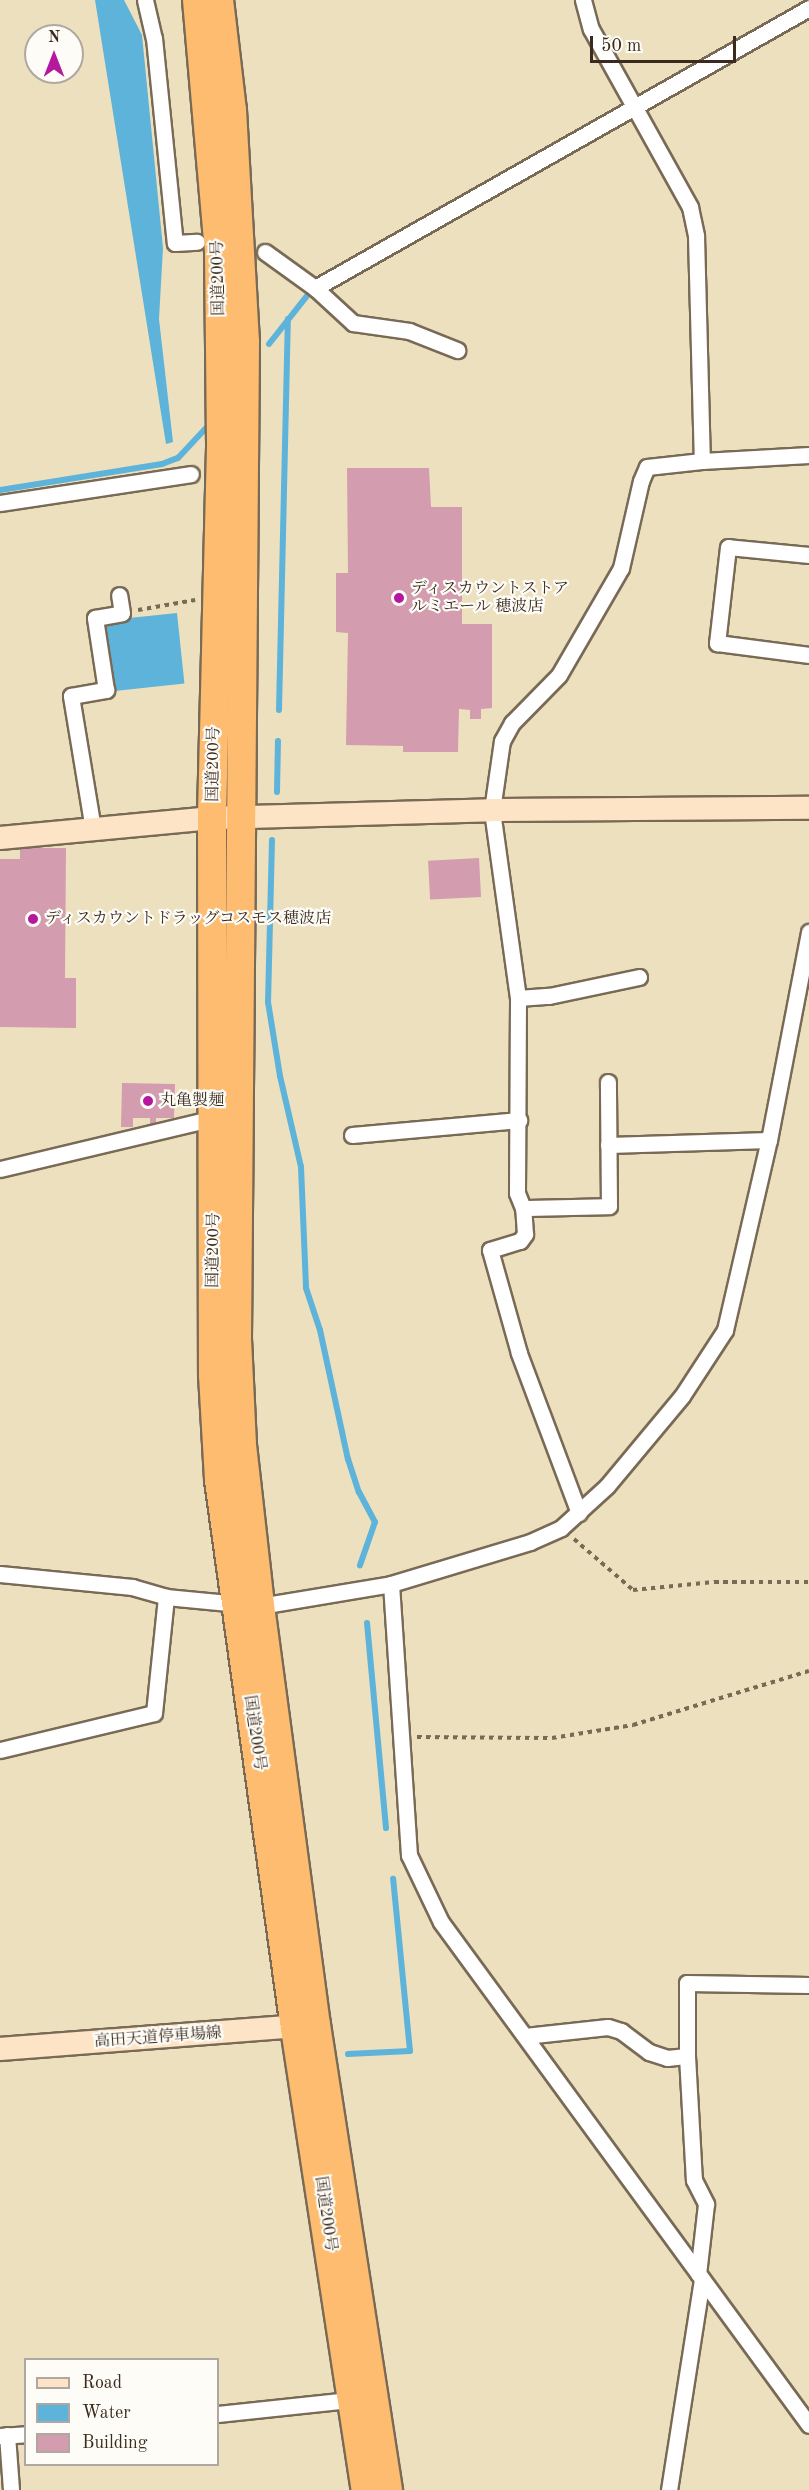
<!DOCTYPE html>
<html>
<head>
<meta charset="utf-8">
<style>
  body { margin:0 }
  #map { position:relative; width:809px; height:2490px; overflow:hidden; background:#ede0be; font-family:"Old Standard TT","Noto Serif JP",serif }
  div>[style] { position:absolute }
  .water>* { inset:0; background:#5db3da; transform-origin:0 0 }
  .stream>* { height:6px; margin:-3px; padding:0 3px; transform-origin:3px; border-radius:3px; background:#5db3da }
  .building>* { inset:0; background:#d39caf; transform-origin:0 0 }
  .path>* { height:4px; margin-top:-2px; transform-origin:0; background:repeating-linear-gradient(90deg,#796a56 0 4.5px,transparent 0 9px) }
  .roads { filter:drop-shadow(2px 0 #796a56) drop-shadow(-2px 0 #796a56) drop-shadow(0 2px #796a56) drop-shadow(0 -2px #796a56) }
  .street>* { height:15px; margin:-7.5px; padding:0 7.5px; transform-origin:7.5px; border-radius:7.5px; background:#fff }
  .secondary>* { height:22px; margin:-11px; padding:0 11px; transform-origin:11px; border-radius:11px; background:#fee4c6 }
  .highway>* { height:28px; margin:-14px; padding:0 14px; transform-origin:14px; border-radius:14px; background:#fdbc70 }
  .dots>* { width:16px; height:16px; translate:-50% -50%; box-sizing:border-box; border:3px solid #fdfcf7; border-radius:50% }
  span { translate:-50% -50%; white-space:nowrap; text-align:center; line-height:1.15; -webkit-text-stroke:4.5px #fdfcf7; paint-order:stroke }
  .street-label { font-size:16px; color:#3b2a1e }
  .poi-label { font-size:16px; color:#3b2a1e }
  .left { translate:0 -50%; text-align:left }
  .legend { position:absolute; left:24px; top:2358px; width:195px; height:108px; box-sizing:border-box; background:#fdfcf7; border:2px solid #afa8a0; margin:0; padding:8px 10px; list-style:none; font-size:18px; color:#3b2a1e }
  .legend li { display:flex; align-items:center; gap:12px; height:30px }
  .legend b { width:30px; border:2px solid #afa8a0 }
  .north { position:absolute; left:24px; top:24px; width:60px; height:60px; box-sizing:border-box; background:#fdfcf7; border:2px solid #afa8a0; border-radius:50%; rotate:0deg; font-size:16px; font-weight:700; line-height:24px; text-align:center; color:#3b2a1e }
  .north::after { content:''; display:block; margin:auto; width:21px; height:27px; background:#b5179e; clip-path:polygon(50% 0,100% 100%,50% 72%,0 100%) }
  .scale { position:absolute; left:590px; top:36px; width:146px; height:27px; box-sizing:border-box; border:3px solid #3b2a1e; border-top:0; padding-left:8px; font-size:18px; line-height:21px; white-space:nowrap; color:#3b2a1e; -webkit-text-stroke:4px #fdfcf7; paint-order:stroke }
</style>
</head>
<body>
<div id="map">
  <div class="water">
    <i style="clip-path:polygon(95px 0,124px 0,142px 35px,163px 248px,159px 319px,173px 442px,166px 444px)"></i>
    <i style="left:177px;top:613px;width:71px;height:77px;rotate:84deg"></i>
  </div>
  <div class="stream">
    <i style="left:269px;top:344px;width:66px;rotate:-51.7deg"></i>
    <i style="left:0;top:490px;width:164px;rotate:-9.1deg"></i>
    <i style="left:162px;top:464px;width:17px;rotate:-21deg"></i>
    <i style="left:178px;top:458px;width:40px;rotate:-47deg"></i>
    <i style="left:279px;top:710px;width:391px;rotate:-88.7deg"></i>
    <i style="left:277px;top:792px;width:51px;rotate:-88.9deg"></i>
    <i style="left:272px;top:840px;width:162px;rotate:91.4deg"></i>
    <i style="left:268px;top:1002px;width:75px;rotate:80.8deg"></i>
    <i style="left:280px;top:1076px;width:93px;rotate:77deg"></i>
    <i style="left:301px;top:1167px;width:121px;rotate:87.6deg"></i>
    <i style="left:306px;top:1288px;width:44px;rotate:71.6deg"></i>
    <i style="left:320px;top:1330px;width:132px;rotate:77.8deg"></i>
    <i style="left:348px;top:1459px;width:35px;rotate:72deg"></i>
    <i style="left:359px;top:1492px;width:34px;rotate:62deg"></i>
    <i style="left:375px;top:1522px;width:46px;rotate:109.2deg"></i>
    <i style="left:367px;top:1623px;width:206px;rotate:84.7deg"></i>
    <i style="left:348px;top:2054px;width:62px;rotate:-2.8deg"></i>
    <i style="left:410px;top:2051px;width:173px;rotate:-95.6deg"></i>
  </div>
  <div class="building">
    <i style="clip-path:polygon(347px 468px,429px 468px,431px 507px,462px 507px,462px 624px,492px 624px,492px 708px,481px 709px,481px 719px,470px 719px,470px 710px,459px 709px,458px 752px,403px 752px,403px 746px,346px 745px,348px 633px,336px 632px,336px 573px,348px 573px)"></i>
    <i style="clip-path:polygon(20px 848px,66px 848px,65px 978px,76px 978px,76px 1028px,0 1027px,0 859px,20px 859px)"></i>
    <i style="left:479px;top:858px;width:39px;height:51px;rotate:87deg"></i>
    <i style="clip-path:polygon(122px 1083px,175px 1084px,174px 1118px,156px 1118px,156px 1125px,150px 1124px,150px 1118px,133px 1118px,133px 1127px,121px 1127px)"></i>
  </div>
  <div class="path">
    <i style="left:138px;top:610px;width:58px;rotate:-10deg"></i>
    <i style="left:574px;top:1539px;width:78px;rotate:40.8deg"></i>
    <i style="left:633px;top:1590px;width:81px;rotate:-5.6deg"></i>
    <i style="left:714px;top:1582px;width:95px"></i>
    <i style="left:417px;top:1737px;width:135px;rotate:0.4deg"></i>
    <i style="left:552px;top:1738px;width:82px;rotate:-9.1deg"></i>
    <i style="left:633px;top:1725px;width:184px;rotate:-17.1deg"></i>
  </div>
  <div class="roads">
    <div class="street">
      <i style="left:145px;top:0;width:39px;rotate:77deg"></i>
      <i style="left:154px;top:38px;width:206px;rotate:84.2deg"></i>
      <i style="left:175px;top:243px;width:22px;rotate:-3deg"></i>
      <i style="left:583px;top:0;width:30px;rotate:75deg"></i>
      <i style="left:591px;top:29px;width:204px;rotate:60.9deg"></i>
      <i style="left:690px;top:207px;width:30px;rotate:78deg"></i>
      <i style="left:696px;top:236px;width:225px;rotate:88.5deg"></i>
      <i style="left:702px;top:461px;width:107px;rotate:-3.2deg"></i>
      <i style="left:265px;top:252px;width:62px;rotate:35.8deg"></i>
      <i style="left:315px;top:288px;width:568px;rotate:-29.54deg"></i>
      <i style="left:315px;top:288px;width:52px;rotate:42.6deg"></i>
      <i style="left:353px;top:323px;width:57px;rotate:8.1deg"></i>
      <i style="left:409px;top:331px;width:52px;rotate:21.6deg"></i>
      <i style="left:0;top:503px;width:193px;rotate:-8.6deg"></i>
      <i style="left:809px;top:555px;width:81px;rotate:-174.4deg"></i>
      <i style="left:728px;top:547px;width:97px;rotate:96.5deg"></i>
      <i style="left:717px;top:643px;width:93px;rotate:7.4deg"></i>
      <i style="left:93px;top:829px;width:135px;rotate:-99.4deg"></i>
      <i style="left:71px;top:696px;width:36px;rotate:-10deg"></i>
      <i style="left:106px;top:690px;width:73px;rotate:-98.7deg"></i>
      <i style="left:95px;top:618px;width:27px;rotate:-10deg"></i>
      <i style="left:122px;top:613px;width:18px;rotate:-99deg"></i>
      <i style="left:518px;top:998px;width:31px;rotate:-4deg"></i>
      <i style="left:549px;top:996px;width:92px;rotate:-11.9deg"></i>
      <i style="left:352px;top:1135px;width:168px;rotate:-5.1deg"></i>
      <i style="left:608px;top:1145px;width:161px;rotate:-1.8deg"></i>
      <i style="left:0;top:1169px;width:225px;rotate:-13.4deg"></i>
      <i style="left:523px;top:1208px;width:86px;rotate:-1.3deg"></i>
      <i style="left:609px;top:1206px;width:124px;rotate:-90.5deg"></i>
      <i style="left:579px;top:1513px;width:171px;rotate:-110.6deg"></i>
      <i style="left:519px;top:1353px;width:107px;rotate:-105.7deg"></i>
      <i style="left:490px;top:1250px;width:31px;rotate:-17deg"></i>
      <i style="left:520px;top:1241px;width:9px;rotate:-54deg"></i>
      <i style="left:525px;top:1234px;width:26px;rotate:-94deg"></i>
      <i style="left:523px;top:1208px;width:16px;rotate:-112deg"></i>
      <i style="left:517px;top:1193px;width:195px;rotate:-89.7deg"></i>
      <i style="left:518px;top:998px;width:190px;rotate:-97.9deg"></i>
      <i style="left:492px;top:810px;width:70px;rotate:-81.8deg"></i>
      <i style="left:502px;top:741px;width:21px;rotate:-61deg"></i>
      <i style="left:512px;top:723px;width:67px;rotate:-45.6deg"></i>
      <i style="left:559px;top:675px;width:124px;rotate:-59.9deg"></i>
      <i style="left:621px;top:568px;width:89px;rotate:-77.1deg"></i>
      <i style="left:641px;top:481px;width:15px;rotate:-67deg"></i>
      <i style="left:647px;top:467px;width:55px;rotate:-6.2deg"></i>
      <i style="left:0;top:1574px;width:133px;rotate:5.6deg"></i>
      <i style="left:132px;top:1587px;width:35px;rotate:16deg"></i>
      <i style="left:166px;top:1597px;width:94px;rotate:5.5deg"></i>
      <i style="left:260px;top:1606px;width:133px;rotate:-9.5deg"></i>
      <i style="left:391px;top:1584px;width:145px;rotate:-16.8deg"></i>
      <i style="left:530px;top:1542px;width:34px;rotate:-24deg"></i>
      <i style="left:561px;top:1528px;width:62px;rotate:-42.4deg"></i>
      <i style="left:607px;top:1486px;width:117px;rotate:-50.2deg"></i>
      <i style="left:682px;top:1396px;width:79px;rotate:-56.9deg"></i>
      <i style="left:725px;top:1330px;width:195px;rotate:-77deg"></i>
      <i style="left:769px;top:1140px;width:212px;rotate:-79.1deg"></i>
      <i style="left:391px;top:1584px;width:272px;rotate:86.2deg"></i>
      <i style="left:409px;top:1855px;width:74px;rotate:64.5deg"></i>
      <i style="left:441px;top:1922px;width:623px;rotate:53.81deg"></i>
      <i style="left:0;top:1750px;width:158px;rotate:-13.5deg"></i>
      <i style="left:154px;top:1713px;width:117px;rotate:-84.1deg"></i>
      <i style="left:525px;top:2036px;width:83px;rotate:-6.2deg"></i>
      <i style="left:608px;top:2027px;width:14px;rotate:17deg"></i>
      <i style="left:621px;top:2031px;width:35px;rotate:37deg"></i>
      <i style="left:649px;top:2052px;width:19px;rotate:18deg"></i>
      <i style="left:667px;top:2058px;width:20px;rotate:-6deg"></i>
      <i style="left:687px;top:2056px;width:73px;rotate:-90deg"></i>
      <i style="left:687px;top:1983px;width:122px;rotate:0.9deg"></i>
      <i style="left:687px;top:2056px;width:124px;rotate:86.8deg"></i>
      <i style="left:694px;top:2180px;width:27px;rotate:63deg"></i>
      <i style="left:706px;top:2204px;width:70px;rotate:96.5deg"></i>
      <i style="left:218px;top:2414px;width:141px;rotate:-6.1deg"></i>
      <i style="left:7px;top:2435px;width:55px;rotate:85.8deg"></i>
      <i style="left:0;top:2436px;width:26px;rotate:-4deg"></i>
      <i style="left:669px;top:2490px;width:213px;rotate:-81.1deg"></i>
    </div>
    <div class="secondary">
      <i style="left:0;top:838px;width:213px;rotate:-5.4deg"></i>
      <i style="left:212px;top:818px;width:280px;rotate:-1.6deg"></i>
      <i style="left:492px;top:810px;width:317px;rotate:-0.4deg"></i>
      <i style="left:0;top:2049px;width:313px;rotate:-4.4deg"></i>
    </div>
    <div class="highway">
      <i style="left:197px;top:0;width:253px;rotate:85deg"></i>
      <i style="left:219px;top:252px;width:195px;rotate:89.4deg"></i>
      <i style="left:221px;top:447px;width:371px;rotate:91.4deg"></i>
      <i style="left:212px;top:818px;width:557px;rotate:89.9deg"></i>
      <i style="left:213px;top:1375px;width:105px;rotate:86.7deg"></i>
      <i style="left:219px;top:1480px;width:553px;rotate:82.1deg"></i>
      <i style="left:295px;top:2028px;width:467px;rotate:81.3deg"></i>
      <i style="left:219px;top:0;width:111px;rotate:83.3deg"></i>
      <i style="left:232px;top:110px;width:232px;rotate:86.8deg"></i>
      <i style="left:245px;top:342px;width:997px;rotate:90.46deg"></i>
      <i style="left:237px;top:1339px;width:106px;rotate:87.3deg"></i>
      <i style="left:242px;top:1445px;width:162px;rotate:83.6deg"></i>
      <i style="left:260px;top:1606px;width:423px;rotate:82.4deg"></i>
      <i style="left:316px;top:2025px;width:471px;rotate:81.2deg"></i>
    </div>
  </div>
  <div class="dots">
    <i style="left:399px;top:598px;background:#b5179e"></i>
    <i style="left:33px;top:919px;background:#b5179e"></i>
    <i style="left:148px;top:1101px;background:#b5179e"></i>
  </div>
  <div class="street-label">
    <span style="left:219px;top:278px;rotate:-91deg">国道200号</span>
    <span style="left:214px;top:764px;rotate:-89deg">国道200号</span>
    <span style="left:214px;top:1250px;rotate:-89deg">国道200号</span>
    <span style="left:254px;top:1733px;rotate:82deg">国道200号</span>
    <span style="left:158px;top:2038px;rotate:-4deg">高田天道停車場線</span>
    <span style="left:325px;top:2214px;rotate:82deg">国道200号</span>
  </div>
  <div class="poi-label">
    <span class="left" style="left:411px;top:598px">ディスカウントストア<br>ルミエール 穂波店</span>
    <span class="left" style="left:45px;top:919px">ディスカウントドラッグコスモス穂波店</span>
    <span class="left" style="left:160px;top:1101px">丸亀製麺</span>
  </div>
  <ul class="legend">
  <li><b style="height:8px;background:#fee4c6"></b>Road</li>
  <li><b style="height:16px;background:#5db3da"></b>Water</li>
  <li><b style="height:16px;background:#d39caf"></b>Building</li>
  </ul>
  <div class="north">N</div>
  <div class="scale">50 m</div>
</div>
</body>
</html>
